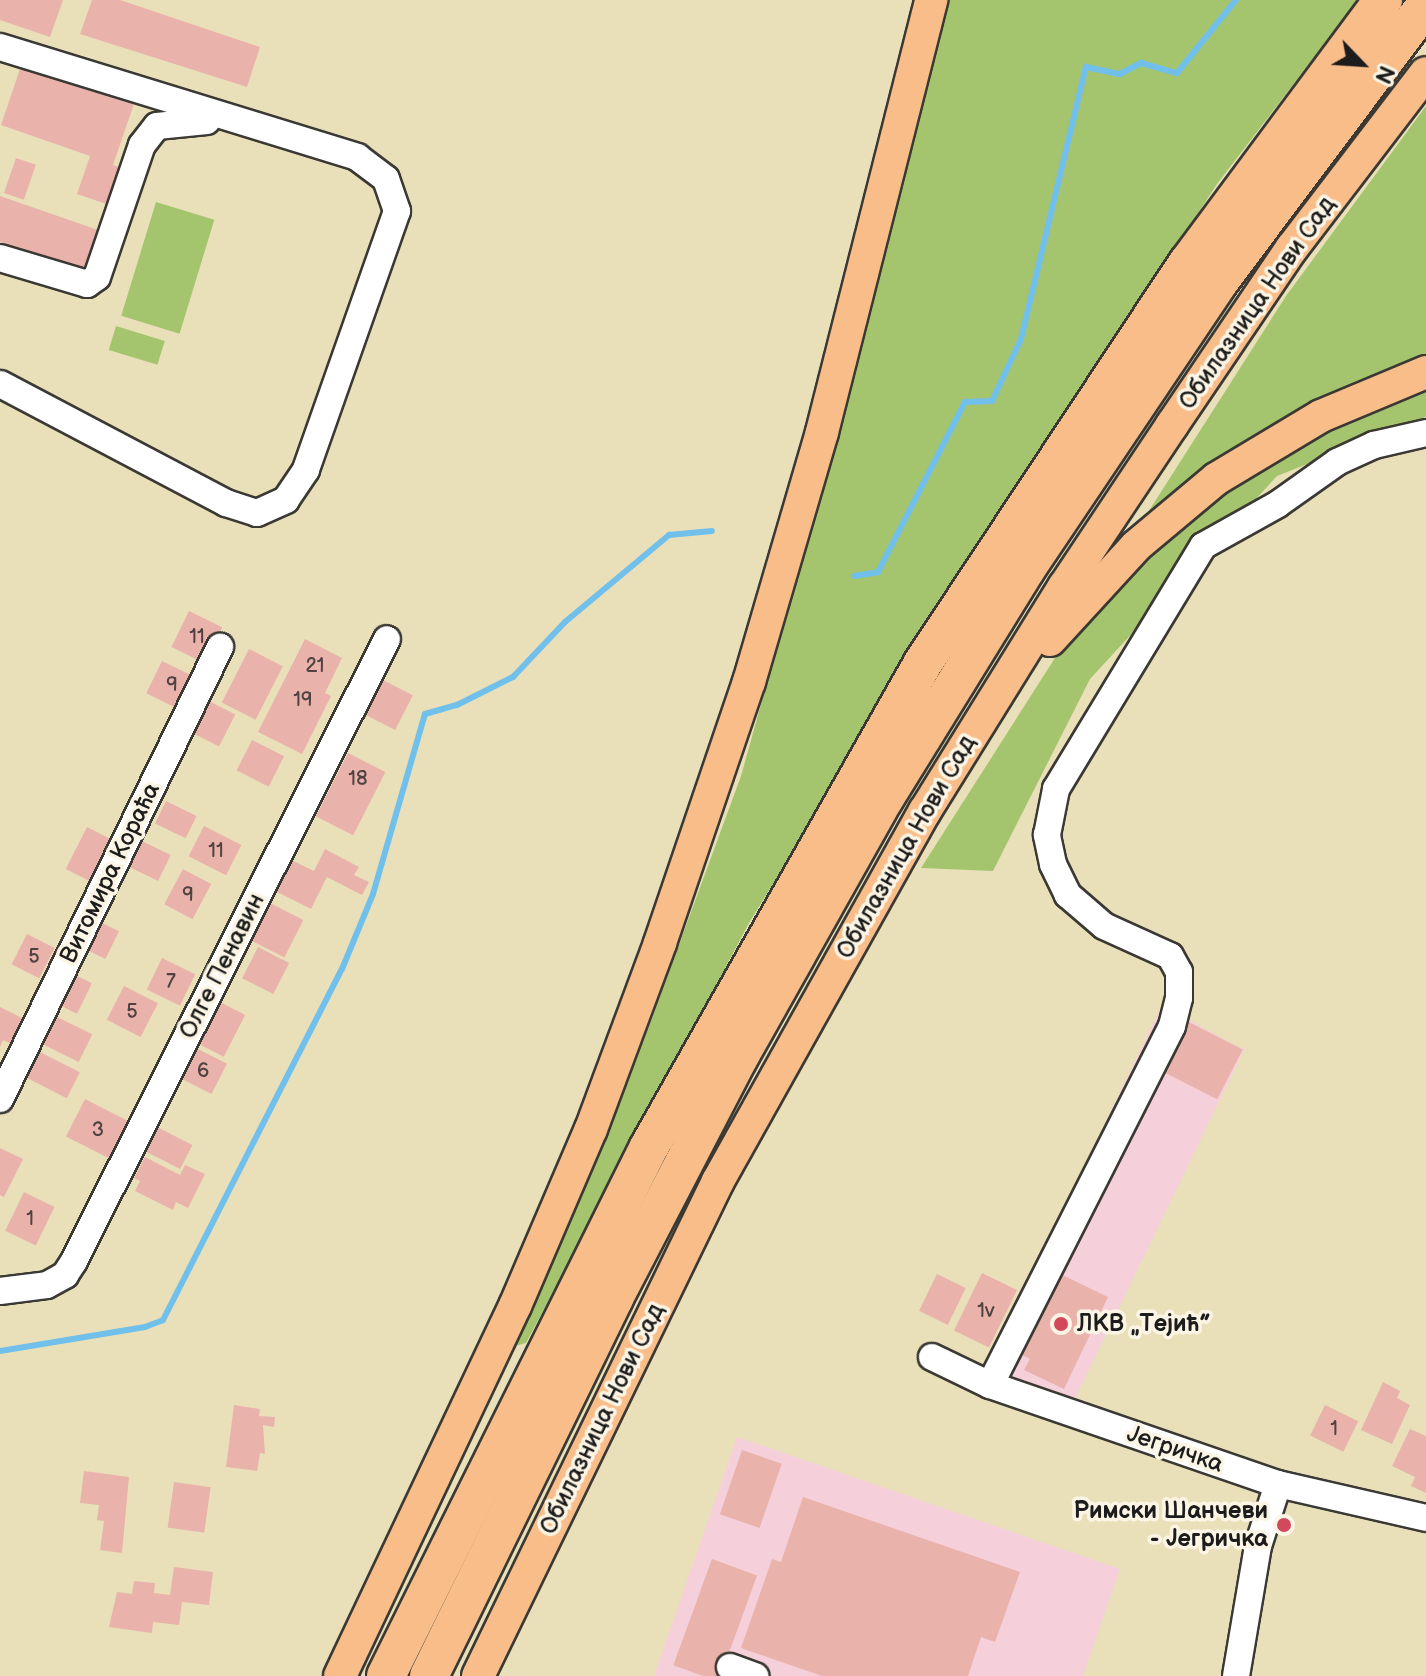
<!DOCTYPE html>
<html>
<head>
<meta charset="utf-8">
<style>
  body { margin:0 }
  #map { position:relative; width:1426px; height:1676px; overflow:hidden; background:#e9e0ba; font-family:"Balsamiq Sans",sans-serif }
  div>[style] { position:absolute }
  .built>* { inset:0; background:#f5cfd9 }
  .green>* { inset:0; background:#a4c56e; transform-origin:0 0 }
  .stream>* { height:6px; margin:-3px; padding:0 3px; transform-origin:3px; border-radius:3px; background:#71c0ec }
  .building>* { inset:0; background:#e9b3ab; transform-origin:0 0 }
  .roads { filter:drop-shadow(2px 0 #3b3934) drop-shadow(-2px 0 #3b3934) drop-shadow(0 2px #3b3934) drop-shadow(0 -2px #3b3934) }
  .minor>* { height:26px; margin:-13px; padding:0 13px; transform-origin:13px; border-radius:13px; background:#fff }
  .major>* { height:32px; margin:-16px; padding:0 16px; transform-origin:16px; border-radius:16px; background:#f8bd89 }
  .highway>* { height:38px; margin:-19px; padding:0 19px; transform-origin:19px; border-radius:19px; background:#f8bd89 }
  .dots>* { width:22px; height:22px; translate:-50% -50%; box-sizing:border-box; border:4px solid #fcf5e5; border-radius:50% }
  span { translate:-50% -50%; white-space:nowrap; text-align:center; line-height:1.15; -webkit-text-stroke:7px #fcf5e5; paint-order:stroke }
  .number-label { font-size:20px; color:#4f4240 }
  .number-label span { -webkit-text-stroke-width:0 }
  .street-label { font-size:24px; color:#1c1c1c }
  .poi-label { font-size:24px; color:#1c1c1c; font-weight:700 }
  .left { translate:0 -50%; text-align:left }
  .right { translate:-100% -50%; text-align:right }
  .north { position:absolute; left:1322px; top:24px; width:80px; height:80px; -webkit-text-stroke:6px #fcf5e5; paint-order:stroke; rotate:115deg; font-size:22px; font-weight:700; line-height:32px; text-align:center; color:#1c1c1c }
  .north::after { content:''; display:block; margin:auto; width:28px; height:36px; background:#1c1c1c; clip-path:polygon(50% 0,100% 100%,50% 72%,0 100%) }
</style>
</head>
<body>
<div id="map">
  <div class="built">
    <i style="clip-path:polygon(1162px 1005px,1242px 1049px,1246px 1046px,1069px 1411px,982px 1379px)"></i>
    <i style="clip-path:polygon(737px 1437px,1120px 1569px,1083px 1676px,654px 1676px)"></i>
  </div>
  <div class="green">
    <i style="clip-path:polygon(948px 0,1358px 0,1217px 184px,980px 546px,749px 923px,526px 1343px,508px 1348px,648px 1029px,741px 776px,849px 389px)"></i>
    <i style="clip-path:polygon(1426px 106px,1426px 417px,1277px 476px,1090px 679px,993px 871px,921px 868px,1286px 296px)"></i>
    <i style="left:156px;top:202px;width:61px;height:119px;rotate:17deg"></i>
    <i style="left:116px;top:326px;width:51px;height:25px;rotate:17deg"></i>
  </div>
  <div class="stream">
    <i style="left:854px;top:576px;width:24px;rotate:-9deg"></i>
    <i style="left:878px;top:572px;width:191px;rotate:-62.9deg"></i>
    <i style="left:965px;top:402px;width:27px;rotate:-2deg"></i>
    <i style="left:992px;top:401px;width:68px;rotate:-64.9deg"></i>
    <i style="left:1021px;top:339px;width:280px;rotate:-76.6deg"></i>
    <i style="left:1086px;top:67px;width:35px;rotate:12deg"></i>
    <i style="left:1120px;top:74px;width:24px;rotate:-28deg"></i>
    <i style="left:1141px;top:63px;width:37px;rotate:16deg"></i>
    <i style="left:1177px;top:73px;width:94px;rotate:-51.1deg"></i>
    <i style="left:0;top:1351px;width:147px;rotate:-9.4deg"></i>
    <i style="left:145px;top:1327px;width:19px;rotate:-21deg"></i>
    <i style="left:163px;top:1320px;width:394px;rotate:-63deg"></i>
    <i style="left:342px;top:969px;width:81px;rotate:-67.5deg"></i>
    <i style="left:373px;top:894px;width:187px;rotate:-73.9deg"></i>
    <i style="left:425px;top:714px;width:33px;rotate:-16deg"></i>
    <i style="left:457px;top:705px;width:63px;rotate:-26.6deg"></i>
    <i style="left:513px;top:677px;width:76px;rotate:-46.6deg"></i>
    <i style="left:565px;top:622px;width:136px;rotate:-39.9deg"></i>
    <i style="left:669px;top:535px;width:43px;rotate:-5.3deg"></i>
  </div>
  <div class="building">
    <i style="clip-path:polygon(0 0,63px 0,50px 37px,0 20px)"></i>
    <i style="clip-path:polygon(92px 0,120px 0,260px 47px,247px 87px,80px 34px)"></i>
    <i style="clip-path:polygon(23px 60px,136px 98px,113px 165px,131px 171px,118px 208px,77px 194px,90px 156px,1px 125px)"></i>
    <i style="left:16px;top:158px;width:21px;height:37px;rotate:19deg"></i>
    <i style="clip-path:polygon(0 196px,101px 231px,87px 272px,0 242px)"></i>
    <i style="left:189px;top:611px;width:37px;height:40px;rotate:26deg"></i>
    <i style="clip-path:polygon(305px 639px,342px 658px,325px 693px,331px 696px,302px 754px,258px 732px)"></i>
    <i style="left:249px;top:649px;width:38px;height:60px;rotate:27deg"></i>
    <i style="left:162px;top:661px;width:39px;height:36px;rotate:26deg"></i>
    <i style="left:379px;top:678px;width:38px;height:39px;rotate:27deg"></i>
    <i style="left:205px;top:699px;width:34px;height:36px;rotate:27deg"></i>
    <i style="left:252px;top:740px;width:36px;height:34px;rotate:27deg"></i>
    <i style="left:348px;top:753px;width:42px;height:71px;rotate:27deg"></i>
    <i style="left:166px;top:801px;width:34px;height:25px;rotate:26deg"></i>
    <i style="left:204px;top:826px;width:42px;height:34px;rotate:27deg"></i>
    <i style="left:87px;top:827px;width:29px;height:47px;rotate:27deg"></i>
    <i style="left:142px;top:841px;width:32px;height:29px;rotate:26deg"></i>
    <i style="clip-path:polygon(325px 849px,359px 867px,354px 875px,369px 882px,362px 895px,327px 877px,311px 909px,273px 890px,289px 859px,314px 871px)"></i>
    <i style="left:183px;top:869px;width:32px;height:40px;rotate:28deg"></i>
    <i style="left:266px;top:901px;width:42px;height:42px;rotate:27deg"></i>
    <i style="left:92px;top:918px;width:30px;height:31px;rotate:26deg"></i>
    <i style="left:27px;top:934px;width:31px;height:34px;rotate:27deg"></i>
    <i style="left:258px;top:947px;width:35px;height:35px;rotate:27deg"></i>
    <i style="left:162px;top:958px;width:37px;height:35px;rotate:26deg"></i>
    <i style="left:65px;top:970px;width:30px;height:34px;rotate:26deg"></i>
    <i style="left:124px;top:986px;width:38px;height:38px;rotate:27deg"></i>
    <i style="left:214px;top:999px;width:35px;height:47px;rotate:27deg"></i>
    <i style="clip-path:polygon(0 1007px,22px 1018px,19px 1023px,27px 1026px,17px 1047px,3px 1040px,0 1047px)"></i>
    <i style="left:51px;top:1014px;width:46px;height:31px;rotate:26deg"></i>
    <i style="left:1183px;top:1019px;width:67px;height:56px;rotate:27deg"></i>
    <i style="left:194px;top:1047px;width:37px;height:34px;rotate:27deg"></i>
    <i style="left:38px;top:1051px;width:47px;height:29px;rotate:27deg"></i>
    <i style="left:85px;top:1099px;width:51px;height:42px;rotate:27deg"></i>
    <i style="left:155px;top:1126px;width:42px;height:27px;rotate:27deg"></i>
    <i style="clip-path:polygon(0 1148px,23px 1159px,4px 1197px,0 1195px)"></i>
    <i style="clip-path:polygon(145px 1157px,180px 1175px,185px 1165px,205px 1174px,188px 1208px,176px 1202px,173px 1210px,135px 1191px,140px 1181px,134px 1178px)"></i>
    <i style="left:24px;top:1192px;width:34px;height:43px;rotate:26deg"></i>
    <i style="clip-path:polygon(1054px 1271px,1108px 1297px,1064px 1389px,1024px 1370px,1030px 1359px,1015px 1351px)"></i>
    <i style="left:982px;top:1273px;width:39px;height:64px;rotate:26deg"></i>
    <i style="left:937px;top:1274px;width:32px;height:41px;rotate:26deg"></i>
    <i style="clip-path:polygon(1383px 1382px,1400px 1391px,1397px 1398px,1410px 1405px,1392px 1444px,1361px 1430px)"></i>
    <i style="clip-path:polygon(234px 1405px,260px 1409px,259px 1416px,275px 1417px,274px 1427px,263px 1425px,265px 1454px,260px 1453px,257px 1471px,226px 1467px)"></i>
    <i style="left:1325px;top:1405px;width:37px;height:34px;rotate:26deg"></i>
    <i style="clip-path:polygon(1410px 1429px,1426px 1436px,1426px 1493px,1411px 1486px,1415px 1477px,1392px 1466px)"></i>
    <i style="left:742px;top:1450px;width:42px;height:68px;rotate:19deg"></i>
    <i style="clip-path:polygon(84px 1471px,129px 1477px,122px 1553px,100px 1550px,104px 1521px,97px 1520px,99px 1505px,80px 1503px)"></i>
    <i style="left:174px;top:1482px;width:37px;height:46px;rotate:8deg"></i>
    <i style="clip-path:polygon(803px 1497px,1020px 1572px,995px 1642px,981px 1637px,968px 1676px,822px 1676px,741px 1648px,772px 1559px,781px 1562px)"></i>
    <i style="left:712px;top:1559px;width:48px;height:113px;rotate:20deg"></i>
    <i style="clip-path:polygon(174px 1567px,213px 1572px,209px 1605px,182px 1602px,179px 1625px,153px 1622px,152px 1633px,109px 1627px,117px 1592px,132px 1594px,134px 1581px,155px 1583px,154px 1593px,170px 1595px)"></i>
  </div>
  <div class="roads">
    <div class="minor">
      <i style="left:0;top:47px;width:374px;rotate:17.1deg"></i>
      <i style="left:357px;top:157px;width:36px;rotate:37deg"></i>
      <i style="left:386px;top:179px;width:34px;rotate:71deg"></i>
      <i style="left:397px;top:211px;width:275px;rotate:109.4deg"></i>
      <i style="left:306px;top:470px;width:36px;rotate:124deg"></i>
      <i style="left:286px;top:500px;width:32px;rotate:156deg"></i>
      <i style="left:257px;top:513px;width:33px;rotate:-162deg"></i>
      <i style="left:226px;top:503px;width:255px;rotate:-152.2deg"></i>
      <i style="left:0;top:258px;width:91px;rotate:16.6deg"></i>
      <i style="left:87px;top:284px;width:12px;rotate:-35deg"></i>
      <i style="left:97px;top:277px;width:139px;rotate:-71.2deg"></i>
      <i style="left:142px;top:145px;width:24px;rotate:-52deg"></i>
      <i style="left:157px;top:126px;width:50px;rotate:-5.7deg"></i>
      <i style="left:0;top:1099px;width:503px;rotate:-64.05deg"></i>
      <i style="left:0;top:1291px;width:47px;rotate:-7.3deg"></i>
      <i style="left:47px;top:1285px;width:21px;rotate:-29deg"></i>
      <i style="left:65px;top:1275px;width:17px;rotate:-57deg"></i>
      <i style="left:74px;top:1261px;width:696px;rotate:-63.29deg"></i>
      <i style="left:932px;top:1357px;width:64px;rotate:25.8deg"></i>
      <i style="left:990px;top:1385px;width:305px;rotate:19deg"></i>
      <i style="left:1278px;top:1484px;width:152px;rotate:12.9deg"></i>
      <i style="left:990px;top:1385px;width:402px;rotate:-63.1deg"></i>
      <i style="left:1172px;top:1026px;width:29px;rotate:-76deg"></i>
      <i style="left:1179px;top:998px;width:26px;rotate:-90deg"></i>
      <i style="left:1179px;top:972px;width:18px;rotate:-119deg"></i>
      <i style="left:1170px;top:956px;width:72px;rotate:-155.6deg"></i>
      <i style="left:1104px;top:926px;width:48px;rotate:-139.3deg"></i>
      <i style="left:1068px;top:895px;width:34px;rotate:-116deg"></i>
      <i style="left:1053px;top:864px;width:30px;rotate:-102deg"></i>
      <i style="left:1047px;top:835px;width:47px;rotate:-78.9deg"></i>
      <i style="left:1056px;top:789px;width:284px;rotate:-58.8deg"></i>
      <i style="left:1203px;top:546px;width:86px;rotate:-29.2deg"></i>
      <i style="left:1278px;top:504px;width:72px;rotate:-35.4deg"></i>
      <i style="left:1337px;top:462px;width:41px;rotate:-24.7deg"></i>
      <i style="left:1374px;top:445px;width:53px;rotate:-13deg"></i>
      <i style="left:730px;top:1667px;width:27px;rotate:20deg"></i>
      <i style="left:1236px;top:1676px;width:132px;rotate:-80.4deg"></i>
      <i style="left:1258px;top:1546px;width:65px;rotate:-72.1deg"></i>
    </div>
    <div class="major">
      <i style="left:1050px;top:640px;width:127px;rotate:-47.5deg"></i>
      <i style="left:1136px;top:546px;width:104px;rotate:-39.9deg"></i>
      <i style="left:1216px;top:479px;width:122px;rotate:-31deg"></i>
      <i style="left:1321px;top:416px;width:114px;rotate:-22.7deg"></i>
      <i style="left:340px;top:1676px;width:409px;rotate:-64.7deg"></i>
      <i style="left:515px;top:1306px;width:193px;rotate:-66.8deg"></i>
      <i style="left:591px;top:1129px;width:198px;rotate:-69.6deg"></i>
      <i style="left:660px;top:943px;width:276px;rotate:-71.2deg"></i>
      <i style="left:749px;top:682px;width:260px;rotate:-73.7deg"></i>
      <i style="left:822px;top:432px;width:446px;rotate:-75.8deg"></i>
      <i style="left:478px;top:1676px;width:550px;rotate:-64.13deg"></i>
      <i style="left:718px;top:1181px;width:424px;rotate:-60.8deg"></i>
      <i style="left:925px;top:811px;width:264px;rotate:-58.2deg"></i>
      <i style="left:1064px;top:587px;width:195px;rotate:-56.3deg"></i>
      <i style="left:1172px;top:425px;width:214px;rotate:-55.9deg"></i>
      <i style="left:1292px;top:248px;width:220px;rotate:-52.6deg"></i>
    </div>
    <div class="highway">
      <i style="left:386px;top:1676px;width:591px;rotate:-63.57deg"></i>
      <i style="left:649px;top:1147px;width:556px;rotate:-60.49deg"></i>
      <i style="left:923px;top:663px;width:480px;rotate:-56.5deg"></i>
      <i style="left:1188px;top:263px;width:327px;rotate:-53.4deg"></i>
      <i style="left:429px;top:1676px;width:421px;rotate:-63.9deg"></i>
      <i style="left:614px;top:1298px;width:269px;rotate:-62.6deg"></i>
      <i style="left:738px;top:1059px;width:298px;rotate:-60.7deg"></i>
      <i style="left:884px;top:799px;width:270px;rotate:-58.3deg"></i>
      <i style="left:1026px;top:569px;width:344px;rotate:-56.1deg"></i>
      <i style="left:1218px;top:283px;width:347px;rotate:-53.2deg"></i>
    </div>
  </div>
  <div class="dots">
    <i style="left:1061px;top:1324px;background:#d1495b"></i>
    <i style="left:1284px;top:1525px;background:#d1495b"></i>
  </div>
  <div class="number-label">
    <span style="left:197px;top:637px">11</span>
    <span style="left:315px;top:666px">21</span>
    <span style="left:172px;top:685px">9</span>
    <span style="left:303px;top:700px">19</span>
    <span style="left:358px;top:779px">18</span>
    <span style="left:216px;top:851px">11</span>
    <span style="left:188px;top:895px">9</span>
    <span style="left:34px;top:957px">5</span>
    <span style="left:171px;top:982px">7</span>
    <span style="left:132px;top:1012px">5</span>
    <span style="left:203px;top:1071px">6</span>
    <span style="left:98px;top:1130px">3</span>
    <span style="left:30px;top:1219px">1</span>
    <span style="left:986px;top:1311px">1v</span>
    <span style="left:1334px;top:1429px">1</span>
  </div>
  <div class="street-label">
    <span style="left:1257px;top:303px;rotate:-55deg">Обилазница Нови Сад</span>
    <span style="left:906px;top:847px;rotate:-60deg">Обилазница Нови Сад</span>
    <span style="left:110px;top:873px;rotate:-64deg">Витомира Кораћа</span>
    <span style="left:222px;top:966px;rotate:-63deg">Олге Пенавин</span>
    <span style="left:602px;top:1419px;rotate:-64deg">Обилазница Нови Сад</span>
    <span style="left:1175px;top:1449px;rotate:19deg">Јегричка</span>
  </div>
  <div class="poi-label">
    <span class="left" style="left:1077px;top:1324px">ЛКВ „Тејић”</span>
    <span class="right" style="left:1268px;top:1525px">Римски Шанчеви<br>- Јегричка</span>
  </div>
  <div class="north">N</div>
</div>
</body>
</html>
